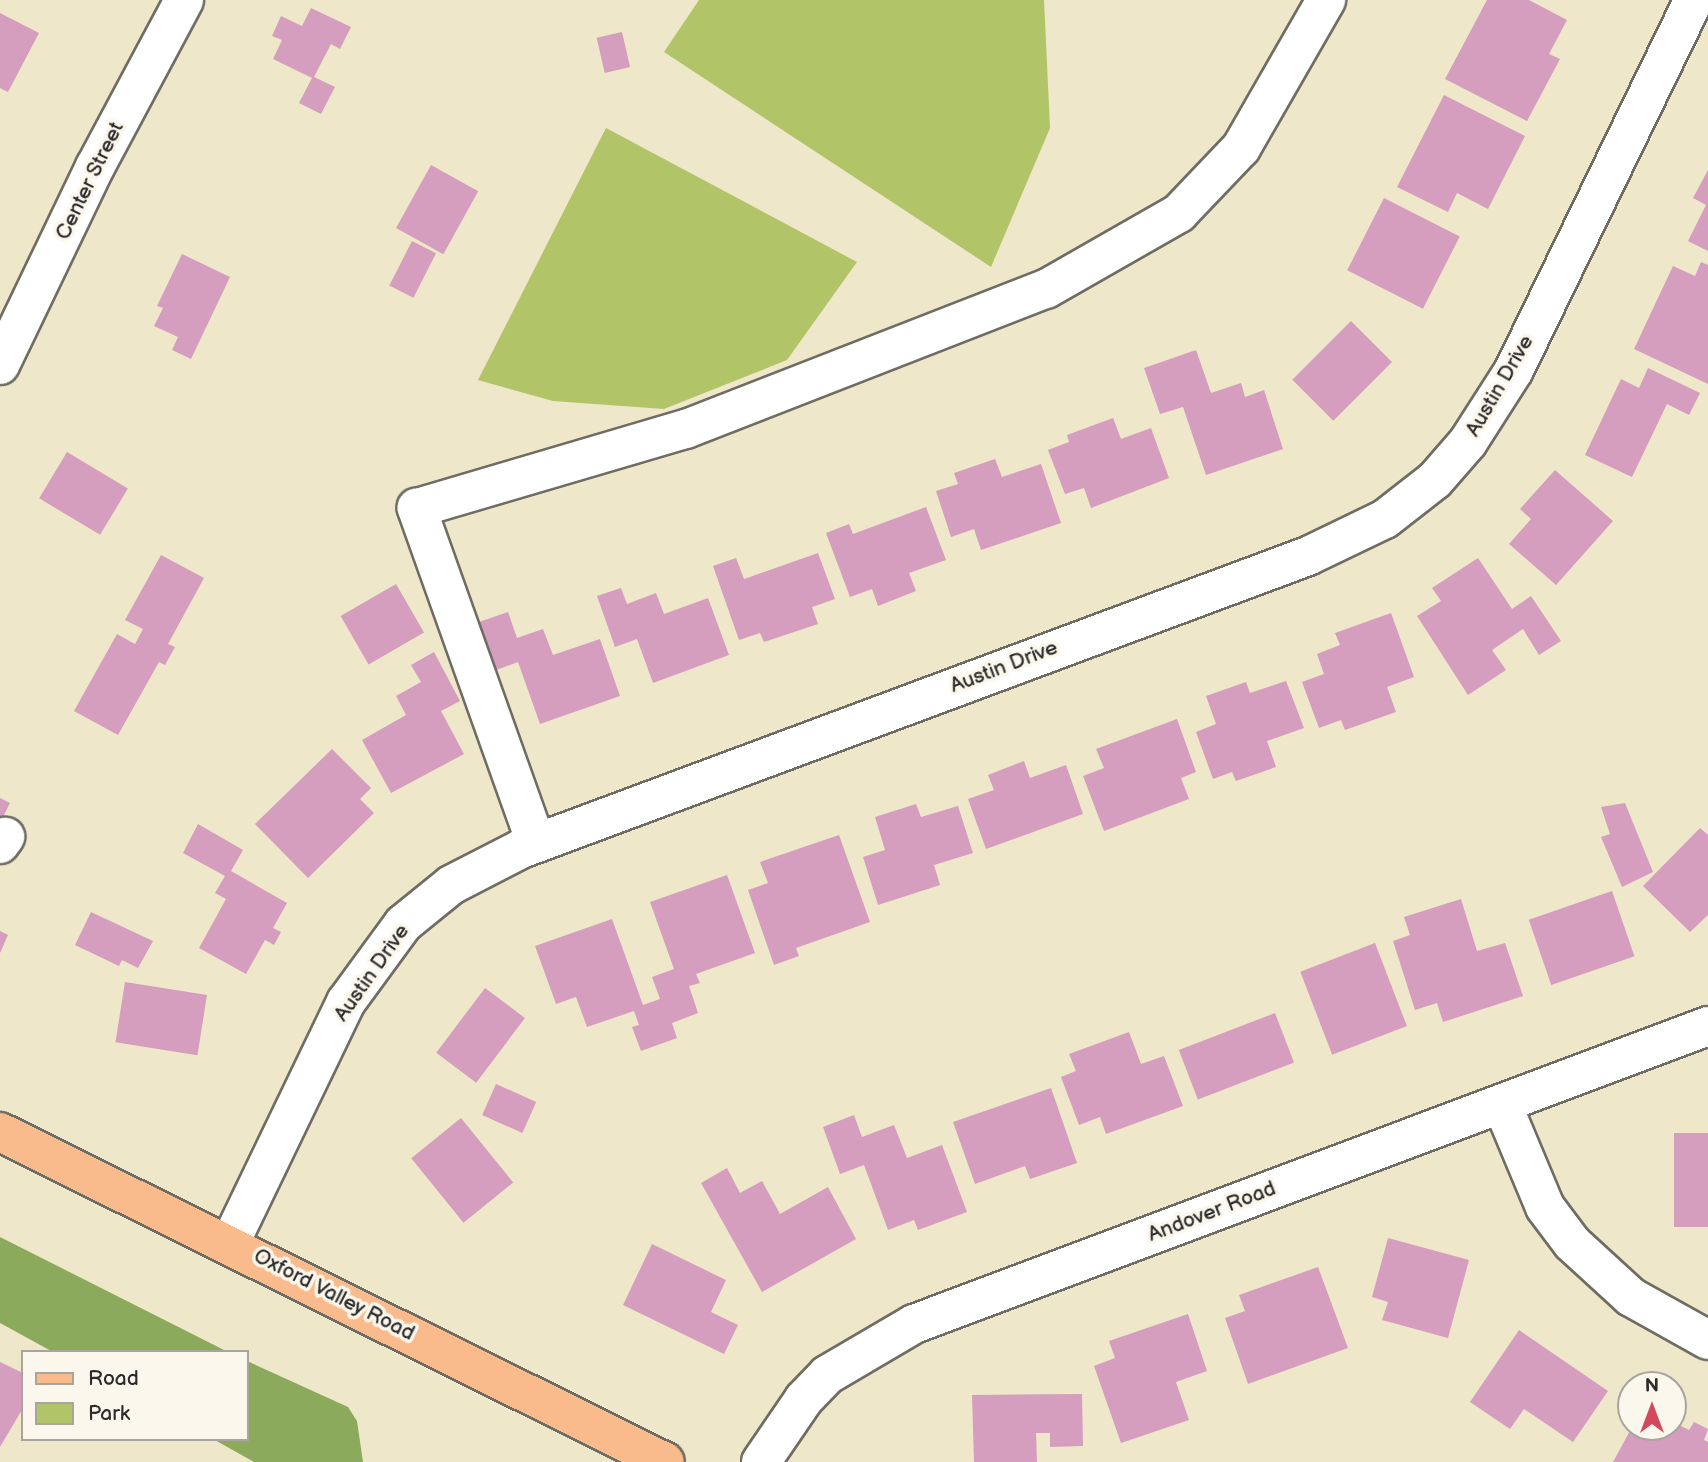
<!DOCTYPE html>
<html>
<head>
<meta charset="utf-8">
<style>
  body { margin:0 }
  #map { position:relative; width:1708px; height:1462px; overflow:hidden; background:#eee7ca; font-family:"Balsamiq Sans",sans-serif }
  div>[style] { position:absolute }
  .green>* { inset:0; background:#b1c467 }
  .forest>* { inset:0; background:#8caa5c }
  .building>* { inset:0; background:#d59dbe; transform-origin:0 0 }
  .roads { filter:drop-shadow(2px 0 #6f6d63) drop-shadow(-2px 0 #6f6d63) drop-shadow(0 2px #6f6d63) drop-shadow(0 -2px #6f6d63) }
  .minor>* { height:38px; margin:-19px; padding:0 19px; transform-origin:19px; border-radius:19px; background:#fff }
  .major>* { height:38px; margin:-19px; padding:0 19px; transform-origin:19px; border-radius:19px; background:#fabb8c }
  span { translate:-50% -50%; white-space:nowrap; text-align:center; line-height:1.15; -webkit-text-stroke:7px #fbf7ec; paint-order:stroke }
  .street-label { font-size:21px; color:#2b2b2b }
  .legend { position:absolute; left:21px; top:1350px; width:228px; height:91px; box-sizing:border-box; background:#fbf7ec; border:2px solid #a8a59f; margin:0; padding:9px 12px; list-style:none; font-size:21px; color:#2b2b2b }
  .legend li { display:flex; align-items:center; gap:14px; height:35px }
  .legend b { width:35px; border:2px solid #a8a59f }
  .north { position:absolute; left:1617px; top:1371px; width:70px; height:70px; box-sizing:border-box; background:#fbf7ec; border:2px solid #a8a59f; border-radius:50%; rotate:0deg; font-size:19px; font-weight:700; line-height:28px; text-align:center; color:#2b2b2b }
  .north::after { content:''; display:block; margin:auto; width:24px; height:32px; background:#d1495b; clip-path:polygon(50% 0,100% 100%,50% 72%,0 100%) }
</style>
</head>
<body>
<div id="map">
  <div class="green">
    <i style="clip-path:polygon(699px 0,1044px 0,1050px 128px,991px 267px,664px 52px)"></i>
    <i style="clip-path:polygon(606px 128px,857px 262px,787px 360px,664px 409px,553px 401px,478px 380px)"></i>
  </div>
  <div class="forest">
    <i style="clip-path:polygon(0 1237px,228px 1352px,53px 1352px,0 1323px)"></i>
    <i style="clip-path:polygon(247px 1361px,348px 1407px,357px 1421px,363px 1462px,254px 1462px,213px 1439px,247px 1439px)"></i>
  </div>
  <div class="building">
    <i style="clip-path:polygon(1487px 0,1529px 0,1567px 20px,1549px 54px,1560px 59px,1527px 121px,1445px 79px)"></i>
    <i style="clip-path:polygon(311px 8px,351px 27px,340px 49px,331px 44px,314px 77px,335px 87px,321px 114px,299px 103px,312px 78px,273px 59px,282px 40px,272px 36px,281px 16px,302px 26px)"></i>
    <i style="clip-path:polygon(0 13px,39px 33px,8px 92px,0 88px)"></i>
    <i style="left:622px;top:32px;width:36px;height:26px;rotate:77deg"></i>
    <i style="clip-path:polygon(1444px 95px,1525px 136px,1488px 209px,1457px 193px,1448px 212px,1397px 187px)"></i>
    <i style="left:431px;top:165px;width:54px;height:72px;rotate:29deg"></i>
    <i style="clip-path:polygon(1708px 170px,1708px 251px,1688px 241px,1706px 205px,1693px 198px)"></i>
    <i style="left:1384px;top:198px;width:85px;height:81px;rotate:27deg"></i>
    <i style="left:412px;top:241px;width:27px;height:50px;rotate:27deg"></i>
    <i style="clip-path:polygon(182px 254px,230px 277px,191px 359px,172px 350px,178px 337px,154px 326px,163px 308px,157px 306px)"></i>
    <i style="clip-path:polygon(1701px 262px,1708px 265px,1708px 384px,1634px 349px,1673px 266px,1695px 276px)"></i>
    <i style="left:1351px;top:321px;width:58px;height:83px;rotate:45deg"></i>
    <i style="clip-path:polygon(1196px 350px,1211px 393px,1241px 383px,1245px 397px,1264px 390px,1283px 449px,1206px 475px,1183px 407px,1160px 414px,1144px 368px)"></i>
    <i style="clip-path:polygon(1648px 368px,1700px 393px,1689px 415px,1667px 404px,1632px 477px,1585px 455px,1621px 379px,1639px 388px)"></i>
    <i style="clip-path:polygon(1113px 418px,1121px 439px,1151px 428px,1169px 478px,1091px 508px,1084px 488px,1065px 494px,1048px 450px,1069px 442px,1067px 435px)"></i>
    <i style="left:67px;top:452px;width:71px;height:54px;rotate:31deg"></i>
    <i style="clip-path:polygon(995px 459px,1002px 477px,1041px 464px,1061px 523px,981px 550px,974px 529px,951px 537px,936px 491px,958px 484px,954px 473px)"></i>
    <i style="clip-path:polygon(1555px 470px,1613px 521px,1556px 585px,1509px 544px,1531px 519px,1520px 509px)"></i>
    <i style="clip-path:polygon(926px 507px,946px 560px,909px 573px,916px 591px,878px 606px,872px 589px,850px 597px,826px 533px,849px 524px,853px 534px)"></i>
    <i style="clip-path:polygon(818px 553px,835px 599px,812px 607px,818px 624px,764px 642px,760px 633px,739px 640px,713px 566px,736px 558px,744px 579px)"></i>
    <i style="clip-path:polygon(161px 555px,204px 578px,168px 644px,175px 647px,165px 665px,159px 662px,118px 735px,74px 711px,117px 634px,135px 644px,143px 629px,125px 620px)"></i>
    <i style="clip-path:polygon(1478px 558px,1512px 609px,1531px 596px,1561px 641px,1539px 655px,1523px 629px,1492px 650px,1506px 670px,1468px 695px,1417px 616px,1441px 601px,1432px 588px)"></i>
    <i style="left:396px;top:584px;width:56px;height:64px;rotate:60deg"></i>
    <i style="clip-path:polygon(621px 588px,627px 604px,656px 593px,664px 614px,708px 598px,729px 655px,653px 683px,637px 639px,615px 647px,597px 596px)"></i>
    <i style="clip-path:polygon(508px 612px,517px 638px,543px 629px,553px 655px,600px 639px,620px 696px,540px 724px,518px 662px,496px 670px,479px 622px)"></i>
    <i style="clip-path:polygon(1391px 613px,1414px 677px,1387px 687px,1396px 712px,1345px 730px,1341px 720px,1319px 728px,1302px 682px,1324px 674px,1317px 654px,1340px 645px,1335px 633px)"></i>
    <i style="clip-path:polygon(434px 652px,460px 701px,441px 711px,464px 754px,391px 793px,362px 740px,406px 715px,396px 696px,421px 682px,411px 665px)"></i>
    <i style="clip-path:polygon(1286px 681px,1304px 728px,1267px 741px,1276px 767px,1236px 781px,1232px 772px,1213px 779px,1196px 732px,1216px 724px,1206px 696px,1246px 682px,1250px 693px)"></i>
    <i style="clip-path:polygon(1177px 719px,1196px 772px,1181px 778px,1189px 799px,1104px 831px,1083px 776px,1104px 768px,1096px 749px)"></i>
    <i style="clip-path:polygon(332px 749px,371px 788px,360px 799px,374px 813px,308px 878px,255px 824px)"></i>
    <i style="clip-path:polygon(1024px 761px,1030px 778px,1066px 765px,1083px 814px,986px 849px,968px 799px,994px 790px,988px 775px)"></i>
    <i style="clip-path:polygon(0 798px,10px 803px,0 823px)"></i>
    <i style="clip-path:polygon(1625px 803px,1653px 872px,1622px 887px,1601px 837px,1610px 834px,1601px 807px)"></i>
    <i style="clip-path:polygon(916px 804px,921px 817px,958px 806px,973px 853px,934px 865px,940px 885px,878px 905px,863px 857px,885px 850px,875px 817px)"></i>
    <i style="clip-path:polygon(198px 824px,243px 850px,231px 871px,287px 903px,273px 928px,281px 932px,274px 945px,265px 940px,246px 974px,199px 948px,226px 899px,215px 893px,225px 876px,183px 853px)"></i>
    <i style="clip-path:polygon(1700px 828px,1708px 835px,1708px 915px,1690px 932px,1643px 886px)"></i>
    <i style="clip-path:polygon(839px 835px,870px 922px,796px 948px,799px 956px,774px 965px,748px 890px,768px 883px,760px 862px)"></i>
    <i style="clip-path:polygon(727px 875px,755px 953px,696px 974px,700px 983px,689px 986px,698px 1013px,672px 1023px,677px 1038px,641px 1051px,632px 1027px,639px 1025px,634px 1011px,587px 1027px,576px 997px,556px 1004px,535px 946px,612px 919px,643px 1005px,660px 999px,652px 977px,674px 969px,650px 902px)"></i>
    <i style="left:1612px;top:891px;width:69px;height:88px;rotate:71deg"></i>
    <i style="clip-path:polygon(1461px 899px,1477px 951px,1505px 943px,1523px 996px,1443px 1022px,1437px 1003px,1415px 1010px,1393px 941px,1410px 935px,1404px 917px)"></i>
    <i style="clip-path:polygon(91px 912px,153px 941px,138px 968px,122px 960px,119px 966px,75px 945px)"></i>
    <i style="clip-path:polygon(0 931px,8px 935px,0 953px)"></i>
    <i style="left:1375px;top:943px;width:89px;height:80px;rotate:69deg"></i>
    <i style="left:125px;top:982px;width:83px;height:61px;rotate:9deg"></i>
    <i style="left:485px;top:988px;width:50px;height:81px;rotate:37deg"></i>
    <i style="left:1275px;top:1013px;width:53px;height:103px;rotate:69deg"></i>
    <i style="clip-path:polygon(1129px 1032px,1141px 1064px,1164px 1056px,1183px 1106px,1106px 1134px,1100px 1117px,1079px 1125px,1061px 1077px,1076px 1071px,1069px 1054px)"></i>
    <i style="left:496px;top:1084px;width:44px;height:34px;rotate:24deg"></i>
    <i style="clip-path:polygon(1051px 1088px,1077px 1163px,1030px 1179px,1025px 1166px,975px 1184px,953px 1122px)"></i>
    <i style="clip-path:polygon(854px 1115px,862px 1137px,894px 1125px,907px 1158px,942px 1145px,967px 1212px,918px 1230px,914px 1220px,888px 1230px,864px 1165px,840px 1174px,823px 1127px)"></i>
    <i style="left:461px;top:1118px;width:83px;height:64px;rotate:51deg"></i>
    <i style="left:1674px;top:1133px;width:34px;height:94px"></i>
    <i style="clip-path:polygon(727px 1168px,740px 1193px,762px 1181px,780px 1214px,828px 1187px,856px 1239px,762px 1292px,701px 1183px)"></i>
    <i style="clip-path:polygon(1388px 1238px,1469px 1260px,1448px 1338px,1382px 1320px,1388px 1302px,1372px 1297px)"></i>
    <i style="clip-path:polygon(652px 1244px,726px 1280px,711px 1312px,738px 1325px,724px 1354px,623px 1305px)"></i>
    <i style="clip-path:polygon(1318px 1267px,1348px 1348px,1248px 1384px,1225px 1318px,1245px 1311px,1239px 1295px)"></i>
    <i style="clip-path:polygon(1188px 1314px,1207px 1371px,1176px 1382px,1189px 1420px,1121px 1443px,1094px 1366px,1115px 1358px,1109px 1341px)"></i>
    <i style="clip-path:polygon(1519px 1330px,1608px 1391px,1573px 1442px,1524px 1409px,1510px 1429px,1470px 1402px)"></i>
    <i style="clip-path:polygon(0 1362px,23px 1373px,23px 1408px,0 1447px)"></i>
    <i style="clip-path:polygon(1082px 1394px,1083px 1446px,1050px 1447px,1050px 1433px,1036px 1433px,1037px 1462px,974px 1462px,972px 1395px)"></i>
    <i style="clip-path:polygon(1673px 1422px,1689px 1430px,1694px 1422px,1708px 1429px,1704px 1440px,1708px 1442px,1708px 1462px,1613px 1462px,1632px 1427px,1673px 1427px)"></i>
  </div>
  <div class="roads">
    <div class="minor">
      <i style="left:0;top:365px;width:220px;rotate:-64.4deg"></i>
      <i style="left:95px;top:167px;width:189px;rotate:-61.9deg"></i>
      <i style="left:536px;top:843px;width:356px;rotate:-109.6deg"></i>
      <i style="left:417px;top:508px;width:280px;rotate:-16.4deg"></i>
      <i style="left:686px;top:429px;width:386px;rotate:-21.3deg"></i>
      <i style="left:1046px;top:289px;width:153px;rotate:-29.7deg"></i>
      <i style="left:1179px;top:213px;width:90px;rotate:-46.4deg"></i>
      <i style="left:1241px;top:148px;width:171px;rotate:-60.1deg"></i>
      <i style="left:0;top:844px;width:9px;rotate:-54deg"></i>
      <i style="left:1502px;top:1104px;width:112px;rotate:67.3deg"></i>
      <i style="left:1545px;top:1207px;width:45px;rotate:53.1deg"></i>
      <i style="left:1572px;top:1243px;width:80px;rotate:42.5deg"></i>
      <i style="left:1631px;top:1297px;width:88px;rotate:29.2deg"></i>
      <i style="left:230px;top:1243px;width:267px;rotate:-64.3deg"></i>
      <i style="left:346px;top:1002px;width:97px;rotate:-53.8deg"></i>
      <i style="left:403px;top:924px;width:62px;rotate:-39.1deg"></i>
      <i style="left:451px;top:885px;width:79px;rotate:-27.2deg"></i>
      <i style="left:521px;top:849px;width:840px;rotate:-20.42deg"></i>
      <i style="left:1308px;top:556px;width:85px;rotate:-25.7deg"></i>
      <i style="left:1385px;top:519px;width:63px;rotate:-38deg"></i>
      <i style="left:1435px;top:480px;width:50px;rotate:-49deg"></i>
      <i style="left:1468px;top:442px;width:85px;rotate:-57.4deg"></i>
      <i style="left:1514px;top:370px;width:411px;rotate:-64.1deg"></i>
      <i style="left:761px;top:1462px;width:76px;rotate:-55.7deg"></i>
      <i style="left:804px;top:1399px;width:33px;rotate:-46deg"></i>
      <i style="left:827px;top:1375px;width:101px;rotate:-30.4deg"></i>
      <i style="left:914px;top:1324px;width:848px;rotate:-20.57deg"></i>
    </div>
    <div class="major">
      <i style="left:0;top:1132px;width:742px;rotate:26.39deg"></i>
    </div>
  </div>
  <div class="street-label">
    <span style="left:90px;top:181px;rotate:-64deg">Center Street</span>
    <span style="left:1500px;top:386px;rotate:-60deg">Austin Drive</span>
    <span style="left:1004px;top:667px;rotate:-21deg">Austin Drive</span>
    <span style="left:372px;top:973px;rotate:-55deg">Austin Drive</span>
    <span style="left:1212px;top:1212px;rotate:-21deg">Andover Road</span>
    <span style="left:334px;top:1295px;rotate:27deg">Oxford Valley Road</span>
  </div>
  <ul class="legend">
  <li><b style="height:9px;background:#fabb8c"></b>Road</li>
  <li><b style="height:19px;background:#b1c467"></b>Park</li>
  </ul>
  <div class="north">N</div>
</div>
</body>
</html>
